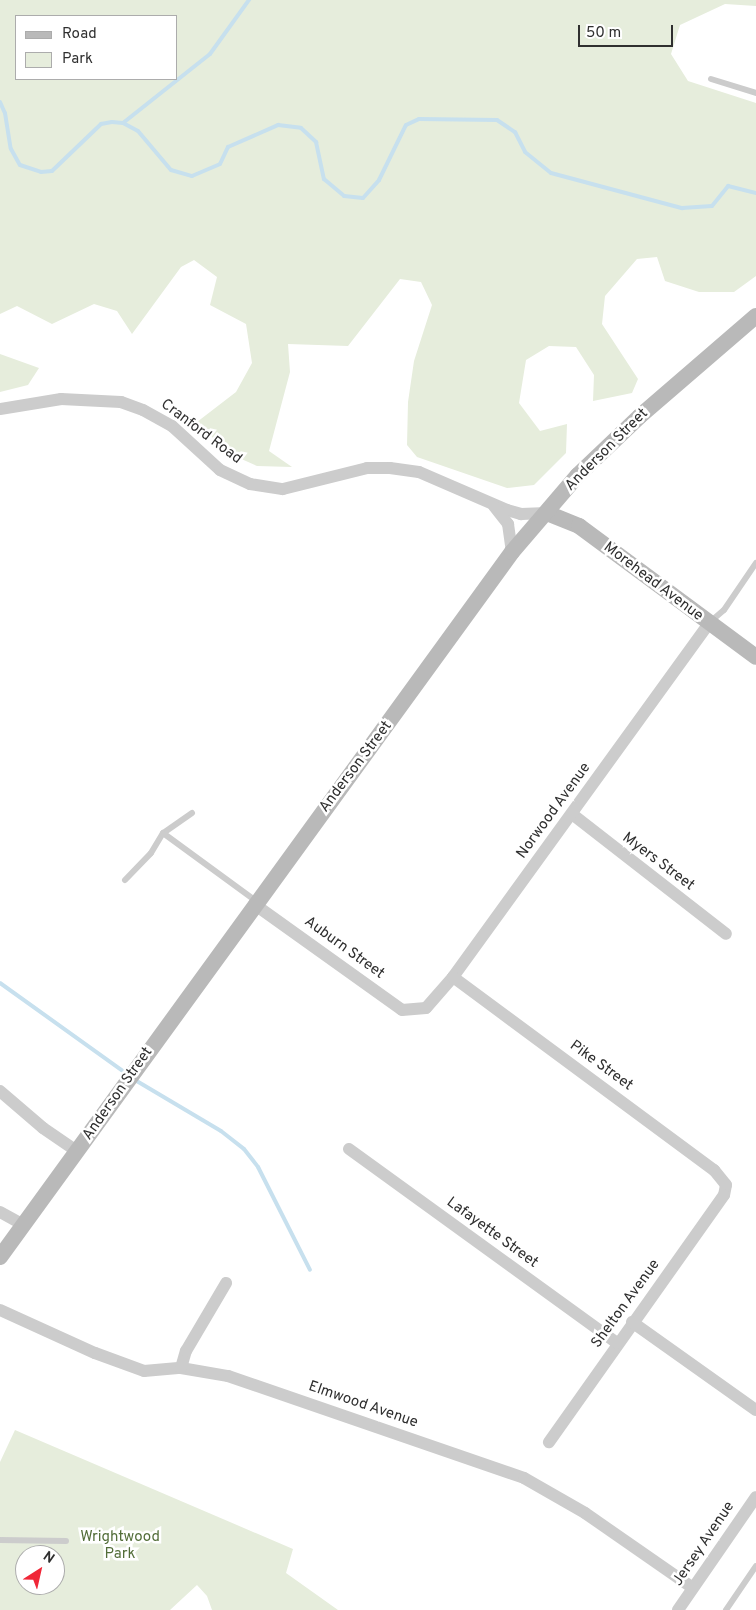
<!DOCTYPE html>
<html>
<head>
<meta charset="utf-8">
<style>
  body { margin:0 }
  #map { position:relative; width:756px; height:1610px; overflow:hidden; background:#fff; font-family:Overpass,sans-serif }
  div>[style] { position:absolute }
  .green>* { inset:0; background:#e6eddc }
  .stream>* { height:4px; margin:-2px; padding:0 2px; transform-origin:2px; border-radius:2px; background:#c7e0ee }
  .lane>* { height:6px; margin:-3px; padding:0 3px; transform-origin:3px; border-radius:3px; background:#ccc }
  .street>* { height:12px; margin:-6px; padding:0 6px; transform-origin:6px; border-radius:6px; background:#ccc }
  .secondary>* { height:16px; margin:-8px; padding:0 8px; transform-origin:8px; border-radius:8px; background:#b9b9b9 }
  span { translate:-50% -50%; white-space:nowrap; text-align:center; line-height:1.15; -webkit-text-stroke:5px #fff; paint-order:stroke }
  .street-label { font-size:15px; color:#2f2f2f }
  .park-label { font-size:15px; color:#536e39 }
  .legend { position:absolute; left:15px; top:15px; width:162px; height:65px; box-sizing:border-box; background:#fff; border:1px solid #acacac; margin:0; padding:6px 9px; list-style:none; font-size:15px; color:#2f2f2f }
  .legend li { display:flex; align-items:center; gap:10px; height:25px }
  .legend b { width:25px; border:1px solid #acacac }
  .north { position:absolute; left:15px; top:1545px; width:50px; height:50px; box-sizing:border-box; background:#fff; border:1px solid #acacac; border-radius:50%; rotate:35deg; font-size:14px; font-weight:700; line-height:20px; text-align:center; color:#2f2f2f }
  .north::after { content:''; display:block; margin:auto; width:18px; height:22px; background:#f02738; clip-path:polygon(50% 0,100% 100%,50% 72%,0 100%) }
  .scale { position:absolute; left:578px; top:25px; width:95px; height:22px; box-sizing:border-box; border:2px solid #2f2f2f; border-top:0; padding-left:6px; font-size:15px; line-height:18px; white-space:nowrap; color:#2f2f2f; -webkit-text-stroke:4px #fff; paint-order:stroke }
</style>
</head>
<body>
<div id="map">
  <div class="green">
    <i style="clip-path:polygon(evenodd,0 0,756px 0,756px 6px,725px 4px,680px 25px,671px 54px,688px 81px,756px 103px,756px 276px,734px 292px,699px 292px,665px 281px,657px 257px,637px 259px,605px 296px,602px 324px,638px 379px,632px 393px,593px 401px,594px 375px,576px 347px,549px 346px,526px 360px,519px 403px,540px 431px,567px 424px,566px 453px,534px 485px,507px 488px,417px 457px,407px 445px,408px 402px,414px 361px,432px 305px,421px 282px,400px 279px,348px 346px,288px 344px,290px 372px,269px 451px,292px 467px,257px 466px,228px 453px,197px 422px,236px 392px,252px 363px,246px 324px,210px 305px,217px 277px,194px 260px,181px 267px,132px 334px,117px 311px,94px 304px,52px 324px,17px 306px,0 314px,0 0,176px 16px,176px 79px,16px 79px,16px 16px,176px 16px)"></i>
    <i style="clip-path:polygon(0 354px,39px 368px,28px 385px,0 392px)"></i>
    <i style="clip-path:polygon(evenodd,15px 1430px,293px 1549px,286px 1573px,338px 1610px,212px 1610px,207px 1596px,197px 1585px,170px 1610px,0 1610px,0 1462px,15px 1430px,25px 1555px,55px 1555px,55px 1585px,25px 1585px,25px 1555px)"></i>
  </div>
  <div class="stream">
    <i style="left:0;top:102px;width:12px;rotate:66deg"></i>
    <i style="left:5px;top:113px;width:36px;rotate:81deg"></i>
    <i style="left:11px;top:149px;width:18px;rotate:61deg"></i>
    <i style="left:20px;top:165px;width:22px;rotate:18deg"></i>
    <i style="left:41px;top:172px;width:11px;rotate:-5deg"></i>
    <i style="left:52px;top:171px;width:68px;rotate:-43.8deg"></i>
    <i style="left:101px;top:124px;width:11px;rotate:-10deg"></i>
    <i style="left:112px;top:122px;width:11px;rotate:5deg"></i>
    <i style="left:123px;top:123px;width:17px;rotate:28deg"></i>
    <i style="left:138px;top:131px;width:51px;rotate:49.8deg"></i>
    <i style="left:171px;top:170px;width:22px;rotate:16deg"></i>
    <i style="left:192px;top:176px;width:30px;rotate:-23deg"></i>
    <i style="left:220px;top:164px;width:19px;rotate:-65deg"></i>
    <i style="left:228px;top:147px;width:55px;rotate:-23.7deg"></i>
    <i style="left:278px;top:125px;width:23px;rotate:7deg"></i>
    <i style="left:301px;top:128px;width:21px;rotate:43deg"></i>
    <i style="left:316px;top:142px;width:38px;rotate:78deg"></i>
    <i style="left:324px;top:179px;width:26px;rotate:40deg"></i>
    <i style="left:344px;top:196px;width:19px;rotate:6deg"></i>
    <i style="left:363px;top:198px;width:24px;rotate:-48deg"></i>
    <i style="left:379px;top:180px;width:61px;rotate:-63.9deg"></i>
    <i style="left:406px;top:125px;width:14px;rotate:-25deg"></i>
    <i style="left:419px;top:119px;width:78px;rotate:0.7deg"></i>
    <i style="left:497px;top:120px;width:22px;rotate:34deg"></i>
    <i style="left:515px;top:132px;width:22px;rotate:63deg"></i>
    <i style="left:525px;top:152px;width:33px;rotate:39deg"></i>
    <i style="left:551px;top:173px;width:136px;rotate:15deg"></i>
    <i style="left:682px;top:208px;width:30px;rotate:-4deg"></i>
    <i style="left:712px;top:206px;width:26px;rotate:-51deg"></i>
    <i style="left:728px;top:186px;width:29px;rotate:14deg"></i>
    <i style="left:123px;top:123px;width:111px;rotate:-38.4deg"></i>
    <i style="left:210px;top:54px;width:67px;rotate:-54.2deg"></i>
    <i style="left:0;top:983px;width:156px;rotate:35.6deg"></i>
    <i style="left:135px;top:1080px;width:100px;rotate:30.7deg"></i>
    <i style="left:221px;top:1131px;width:29px;rotate:38deg"></i>
    <i style="left:244px;top:1149px;width:23px;rotate:52deg"></i>
    <i style="left:258px;top:1167px;width:115px;rotate:63.2deg"></i>
  </div>
  <div class="lane">
    <i style="left:711px;top:79px;width:47px;rotate:17.3deg"></i>
    <i style="left:710px;top:622px;width:18px;rotate:-41deg"></i>
    <i style="left:724px;top:610px;width:57px;rotate:-55.8deg"></i>
    <i style="left:192px;top:813px;width:35px;rotate:145deg"></i>
    <i style="left:163px;top:833px;width:115px;rotate:36.2deg"></i>
    <i style="left:125px;top:880px;width:37px;rotate:-46deg"></i>
    <i style="left:151px;top:853px;width:23px;rotate:-59deg"></i>
    <i style="left:0;top:1540px;width:66px;rotate:0.9deg"></i>
    <i style="left:726px;top:1610px;width:53px;rotate:-55.7deg"></i>
  </div>
  <div class="street">
    <i style="left:0;top:409px;width:62px;rotate:-9.3deg"></i>
    <i style="left:61px;top:399px;width:60px;rotate:2.9deg"></i>
    <i style="left:121px;top:402px;width:23px;rotate:20deg"></i>
    <i style="left:143px;top:410px;width:33px;rotate:29deg"></i>
    <i style="left:172px;top:426px;width:65px;rotate:42.5deg"></i>
    <i style="left:220px;top:470px;width:33px;rotate:25deg"></i>
    <i style="left:250px;top:484px;width:33px;rotate:9deg"></i>
    <i style="left:283px;top:489px;width:87px;rotate:-14deg"></i>
    <i style="left:367px;top:468px;width:23px"></i>
    <i style="left:390px;top:468px;width:29px;rotate:8deg"></i>
    <i style="left:419px;top:472px;width:96px;rotate:23.4deg"></i>
    <i style="left:507px;top:510px;width:15px;rotate:16deg"></i>
    <i style="left:521px;top:514px;width:26px;rotate:-2deg"></i>
    <i style="left:494px;top:506px;width:23px;rotate:52deg"></i>
    <i style="left:508px;top:524px;width:28px;rotate:82deg"></i>
    <i style="left:572px;top:814px;width:195px;rotate:37.9deg"></i>
    <i style="left:254px;top:904px;width:182px;rotate:35.6deg"></i>
    <i style="left:402px;top:1010px;width:24px;rotate:-5deg"></i>
    <i style="left:426px;top:1008px;width:41px;rotate:-48.9deg"></i>
    <i style="left:453px;top:977px;width:437px;rotate:-54.1deg"></i>
    <i style="left:453px;top:977px;width:325px;rotate:36.5deg"></i>
    <i style="left:714px;top:1170px;width:19px;rotate:51deg"></i>
    <i style="left:726px;top:1185px;width:10px;rotate:101deg"></i>
    <i style="left:724px;top:1195px;width:303px;rotate:125.3deg"></i>
    <i style="left:0;top:1091px;width:57px;rotate:40.7deg"></i>
    <i style="left:43px;top:1128px;width:42px;rotate:34.4deg"></i>
    <i style="left:349px;top:1149px;width:331px;rotate:35.9deg"></i>
    <i style="left:0;top:1212px;width:26px;rotate:29deg"></i>
    <i style="left:0;top:1310px;width:104px;rotate:24.4deg"></i>
    <i style="left:95px;top:1353px;width:52px;rotate:20.2deg"></i>
    <i style="left:144px;top:1371px;width:37px;rotate:-5deg"></i>
    <i style="left:181px;top:1368px;width:48px;rotate:9.7deg"></i>
    <i style="left:228px;top:1376px;width:313px;rotate:19deg"></i>
    <i style="left:524px;top:1478px;width:70px;rotate:29.8deg"></i>
    <i style="left:585px;top:1513px;width:131px;rotate:34.8deg"></i>
    <i style="left:632px;top:1322px;width:152px;rotate:35.4deg"></i>
    <i style="left:181px;top:1368px;width:18px;rotate:-74deg"></i>
    <i style="left:186px;top:1351px;width:79px;rotate:-59.5deg"></i>
    <i style="left:678px;top:1610px;width:137px;rotate:-55.4deg"></i>
  </div>
  <div class="secondary">
    <i style="left:547px;top:513px;width:35px;rotate:22deg"></i>
    <i style="left:579px;top:526px;width:220px;rotate:36.5deg"></i>
    <i style="left:0;top:1257px;width:871px;rotate:-54.01deg"></i>
    <i style="left:512px;top:552px;width:101px;rotate:-49.4deg"></i>
    <i style="left:578px;top:475px;width:86px;rotate:-43.6deg"></i>
    <i style="left:640px;top:416px;width:153px;rotate:-40.8deg"></i>
  </div>
  <div class="street-label">
    <span style="left:201px;top:432px;rotate:37deg">Cranford Road</span>
    <span style="left:607px;top:450px;rotate:-45deg">Anderson Street</span>
    <span style="left:653px;top:582px;rotate:37deg">Morehead Avenue</span>
    <span style="left:356px;top:767px;rotate:-53deg">Anderson Street</span>
    <span style="left:554px;top:811px;rotate:-54deg">Norwood Avenue</span>
    <span style="left:658px;top:862px;rotate:37deg">Myers Street</span>
    <span style="left:344px;top:948px;rotate:36deg">Auburn Street</span>
    <span style="left:601px;top:1066px;rotate:36deg">Pike Street</span>
    <span style="left:118px;top:1094px;rotate:-55deg">Anderson Street</span>
    <span style="left:492px;top:1233px;rotate:36deg">Lafayette Street</span>
    <span style="left:626px;top:1304px;rotate:-54deg">Shelton Avenue</span>
    <span style="left:363px;top:1405px;rotate:19deg">Elmwood Avenue</span>
    <span style="left:704px;top:1544px;rotate:-56deg">Jersey Avenue</span>
  </div>
  <div class="park-label">
    <span style="left:120px;top:1546px">Wrightwood<br>Park</span>
  </div>
  <ul class="legend">
  <li><b style="height:6px;background:#b9b9b9"></b>Road</li>
  <li><b style="height:14px;background:#e6eddc"></b>Park</li>
  </ul>
  <div class="north">N</div>
  <div class="scale">50 m</div>
</div>
</body>
</html>
